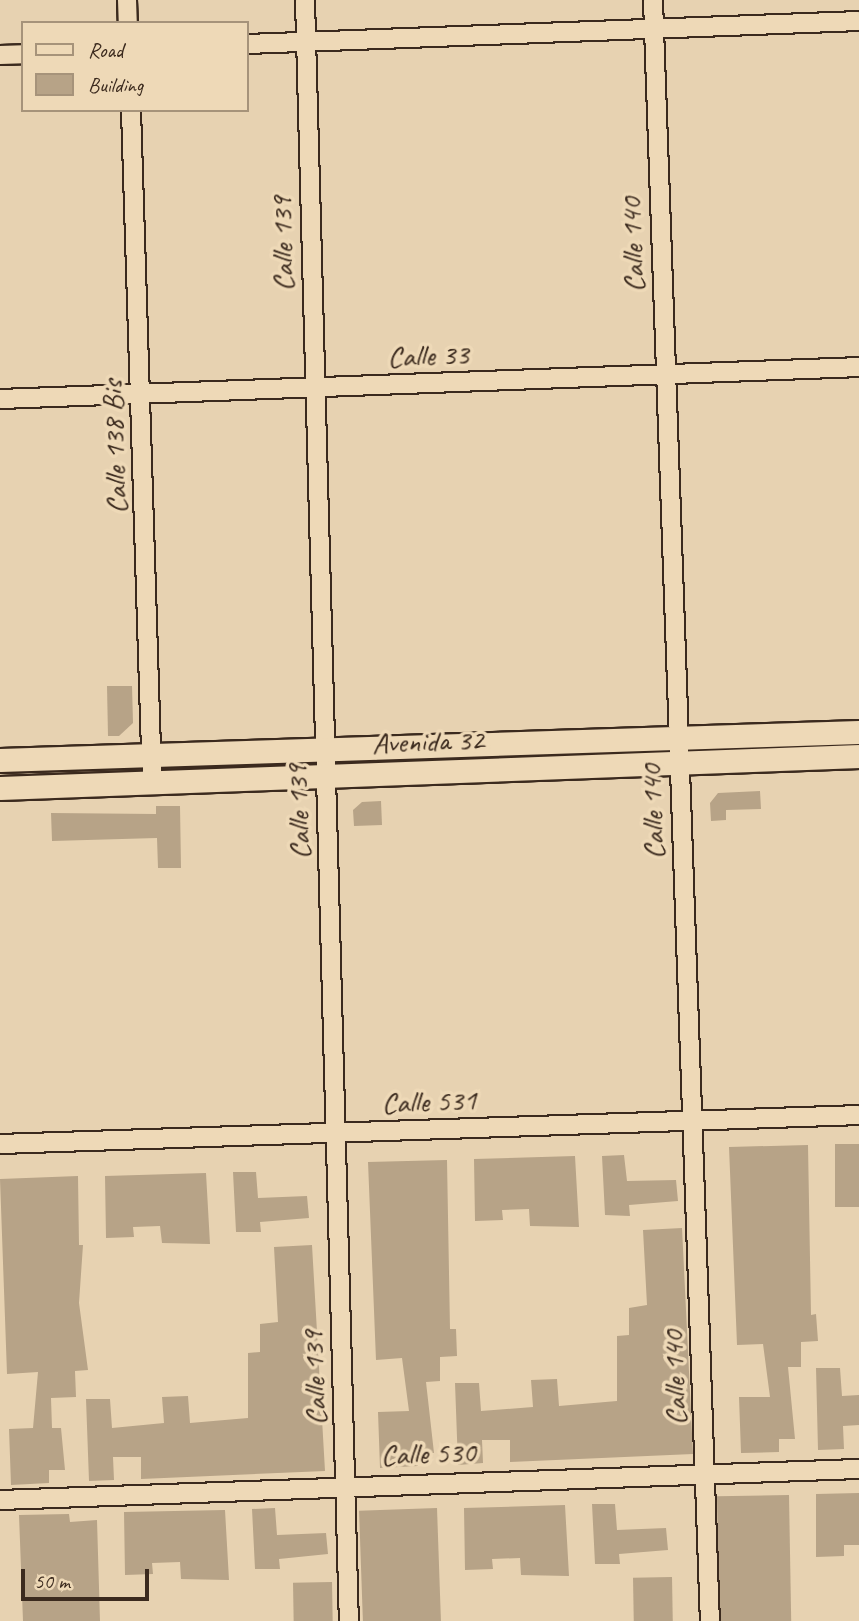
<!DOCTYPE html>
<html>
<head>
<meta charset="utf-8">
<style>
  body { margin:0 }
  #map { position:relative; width:859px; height:1621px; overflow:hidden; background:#e7d2b1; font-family:Caveat,sans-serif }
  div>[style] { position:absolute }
  .building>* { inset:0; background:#b7a387; transform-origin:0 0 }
  .roads { filter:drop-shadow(2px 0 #3b2a1e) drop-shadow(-2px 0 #3b2a1e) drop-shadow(0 2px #3b2a1e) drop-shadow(0 -2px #3b2a1e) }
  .minor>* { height:18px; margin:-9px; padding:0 9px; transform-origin:9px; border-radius:9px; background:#eed9b7 }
  .major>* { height:23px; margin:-11.5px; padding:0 11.5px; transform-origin:11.5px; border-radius:11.5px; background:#eed9b7 }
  span { translate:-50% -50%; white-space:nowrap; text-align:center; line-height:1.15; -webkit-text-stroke:7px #eed9b7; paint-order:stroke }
  .street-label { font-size:30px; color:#3b2a1e }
  .legend { position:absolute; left:21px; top:21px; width:228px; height:91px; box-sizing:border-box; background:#eed9b7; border:2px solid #a6937a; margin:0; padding:9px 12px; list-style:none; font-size:21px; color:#3b2a1e }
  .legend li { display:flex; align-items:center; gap:14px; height:35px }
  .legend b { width:35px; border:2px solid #a6937a }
  .scale { position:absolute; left:21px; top:1569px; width:128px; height:32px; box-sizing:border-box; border:4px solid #3b2a1e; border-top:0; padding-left:9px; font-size:21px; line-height:24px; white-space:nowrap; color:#3b2a1e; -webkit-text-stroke:5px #eed9b7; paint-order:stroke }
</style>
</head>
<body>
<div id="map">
  <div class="building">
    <i style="clip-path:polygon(107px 686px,132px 686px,133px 723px,119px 736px,108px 736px)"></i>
    <i style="clip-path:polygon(760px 791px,761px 809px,726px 810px,726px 820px,711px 821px,710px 803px,718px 793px)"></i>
    <i style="clip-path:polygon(381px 801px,382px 825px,354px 826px,353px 810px,362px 802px)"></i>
    <i style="clip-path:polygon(156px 806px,180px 806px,181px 868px,158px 868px,157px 838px,52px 841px,51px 813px,156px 814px)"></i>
    <i style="left:835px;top:1144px;width:24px;height:63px"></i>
    <i style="clip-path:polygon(808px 1145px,811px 1315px,816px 1314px,818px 1341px,801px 1342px,801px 1367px,788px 1367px,795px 1439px,779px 1439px,779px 1452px,741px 1453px,739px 1397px,770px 1397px,763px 1344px,737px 1345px,729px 1147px)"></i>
    <i style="clip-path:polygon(624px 1155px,627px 1181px,676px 1180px,678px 1201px,629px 1205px,630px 1216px,605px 1215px,602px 1156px)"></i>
    <i style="clip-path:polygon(575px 1156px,579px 1227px,530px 1226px,529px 1209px,502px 1210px,503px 1220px,475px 1221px,474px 1159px)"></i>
    <i style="clip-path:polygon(447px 1160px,450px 1329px,456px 1329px,457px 1356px,440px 1357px,440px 1381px,426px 1382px,434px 1453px,418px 1453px,418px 1466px,380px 1468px,378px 1412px,409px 1411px,402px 1358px,376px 1360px,368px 1162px)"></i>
    <i style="clip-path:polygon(233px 1172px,256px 1172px,258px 1198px,307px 1196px,309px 1218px,260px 1222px,261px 1232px,236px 1232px)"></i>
    <i style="clip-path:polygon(206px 1173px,210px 1244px,162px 1243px,160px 1226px,133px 1227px,134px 1237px,106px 1238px,105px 1176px)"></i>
    <i style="clip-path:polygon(78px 1176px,79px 1245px,83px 1245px,79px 1303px,88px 1370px,75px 1371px,76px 1397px,51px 1398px,52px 1428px,61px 1428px,65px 1470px,49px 1470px,49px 1483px,11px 1485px,9px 1429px,33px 1428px,38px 1372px,7px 1374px,0 1179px)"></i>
    <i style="clip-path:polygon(682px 1228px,693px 1454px,510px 1462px,510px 1440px,482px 1440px,483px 1463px,458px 1465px,455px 1383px,479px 1383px,481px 1411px,533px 1407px,531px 1380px,557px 1379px,559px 1406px,617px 1401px,617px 1336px,629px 1335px,629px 1308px,647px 1305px,643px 1230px)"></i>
    <i style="clip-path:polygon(312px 1245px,325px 1471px,141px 1479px,141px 1457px,113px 1457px,114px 1480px,89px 1481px,86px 1399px,110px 1399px,112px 1428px,164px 1423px,162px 1397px,188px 1396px,190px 1423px,248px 1418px,248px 1353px,260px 1352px,260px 1324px,278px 1322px,274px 1247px)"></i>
    <i style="clip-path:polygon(816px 1368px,840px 1368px,842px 1396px,859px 1395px,859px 1425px,843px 1426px,844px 1449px,818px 1450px)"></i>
    <i style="clip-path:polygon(859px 1493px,859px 1545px,844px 1545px,844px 1556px,816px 1557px,816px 1494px)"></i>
    <i style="left:789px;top:1495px;width:126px;height:72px;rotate:89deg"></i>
    <i style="clip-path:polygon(592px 1504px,615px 1504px,617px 1530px,666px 1528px,668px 1550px,619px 1554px,620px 1564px,595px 1564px)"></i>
    <i style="clip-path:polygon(565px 1505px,569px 1576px,521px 1575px,520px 1558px,492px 1559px,493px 1569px,465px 1570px,464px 1508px)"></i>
    <i style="clip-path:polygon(275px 1508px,277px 1535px,326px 1533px,328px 1554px,279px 1559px,280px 1569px,255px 1569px,252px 1509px)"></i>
    <i style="left:437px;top:1508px;width:113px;height:78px;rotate:88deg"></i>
    <i style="clip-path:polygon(225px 1510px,229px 1580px,181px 1579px,180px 1562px,152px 1563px,153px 1574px,125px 1575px,124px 1512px)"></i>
    <i style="clip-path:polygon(69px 1514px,70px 1522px,97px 1520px,100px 1621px,23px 1621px,19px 1515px)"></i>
    <i style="left:672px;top:1577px;width:44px;height:39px;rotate:89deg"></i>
    <i style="left:332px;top:1582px;width:39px;height:39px;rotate:89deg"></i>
  </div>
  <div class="roads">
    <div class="minor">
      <i style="left:127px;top:0;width:23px;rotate:88deg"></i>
      <i style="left:305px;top:0;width:1622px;rotate:88.45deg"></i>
      <i style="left:653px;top:0;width:1622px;rotate:87.99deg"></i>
      <i style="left:247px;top:44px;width:612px;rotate:-2.15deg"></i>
      <i style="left:0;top:55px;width:23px;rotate:-2deg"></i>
      <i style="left:131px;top:110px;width:672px;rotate:88.21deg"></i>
      <i style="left:0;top:399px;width:860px;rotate:-2.13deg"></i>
      <i style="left:0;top:1144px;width:859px;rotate:-1.93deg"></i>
      <i style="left:0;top:1500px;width:860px;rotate:-2.07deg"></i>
    </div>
    <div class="major">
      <i style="left:0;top:760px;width:859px;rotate:-1.87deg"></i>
      <i style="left:0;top:788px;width:860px;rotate:-2.13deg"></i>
    </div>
  </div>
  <div class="street-label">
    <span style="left:282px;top:244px;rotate:-91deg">Calle 139</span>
    <span style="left:632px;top:245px;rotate:-92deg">Calle 140</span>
    <span style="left:428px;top:355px;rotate:-2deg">Calle 33</span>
    <span style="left:114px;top:447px;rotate:-92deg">Calle 138 Bis</span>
    <span style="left:428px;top:741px;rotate:-2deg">Avenida 32</span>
    <span style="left:298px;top:812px;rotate:-92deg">Calle 139</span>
    <span style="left:652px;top:812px;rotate:-92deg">Calle 140</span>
    <span style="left:429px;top:1101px;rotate:-2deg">Calle 531</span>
    <span style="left:314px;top:1378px;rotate:-92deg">Calle 139</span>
    <span style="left:674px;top:1378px;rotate:-92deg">Calle 140</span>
    <span style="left:428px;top:1453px;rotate:-2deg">Calle 530</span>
  </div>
  <ul class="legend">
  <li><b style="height:9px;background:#eed9b7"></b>Road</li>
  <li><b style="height:19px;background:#b7a387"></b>Building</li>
  </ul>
  <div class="scale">50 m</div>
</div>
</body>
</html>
